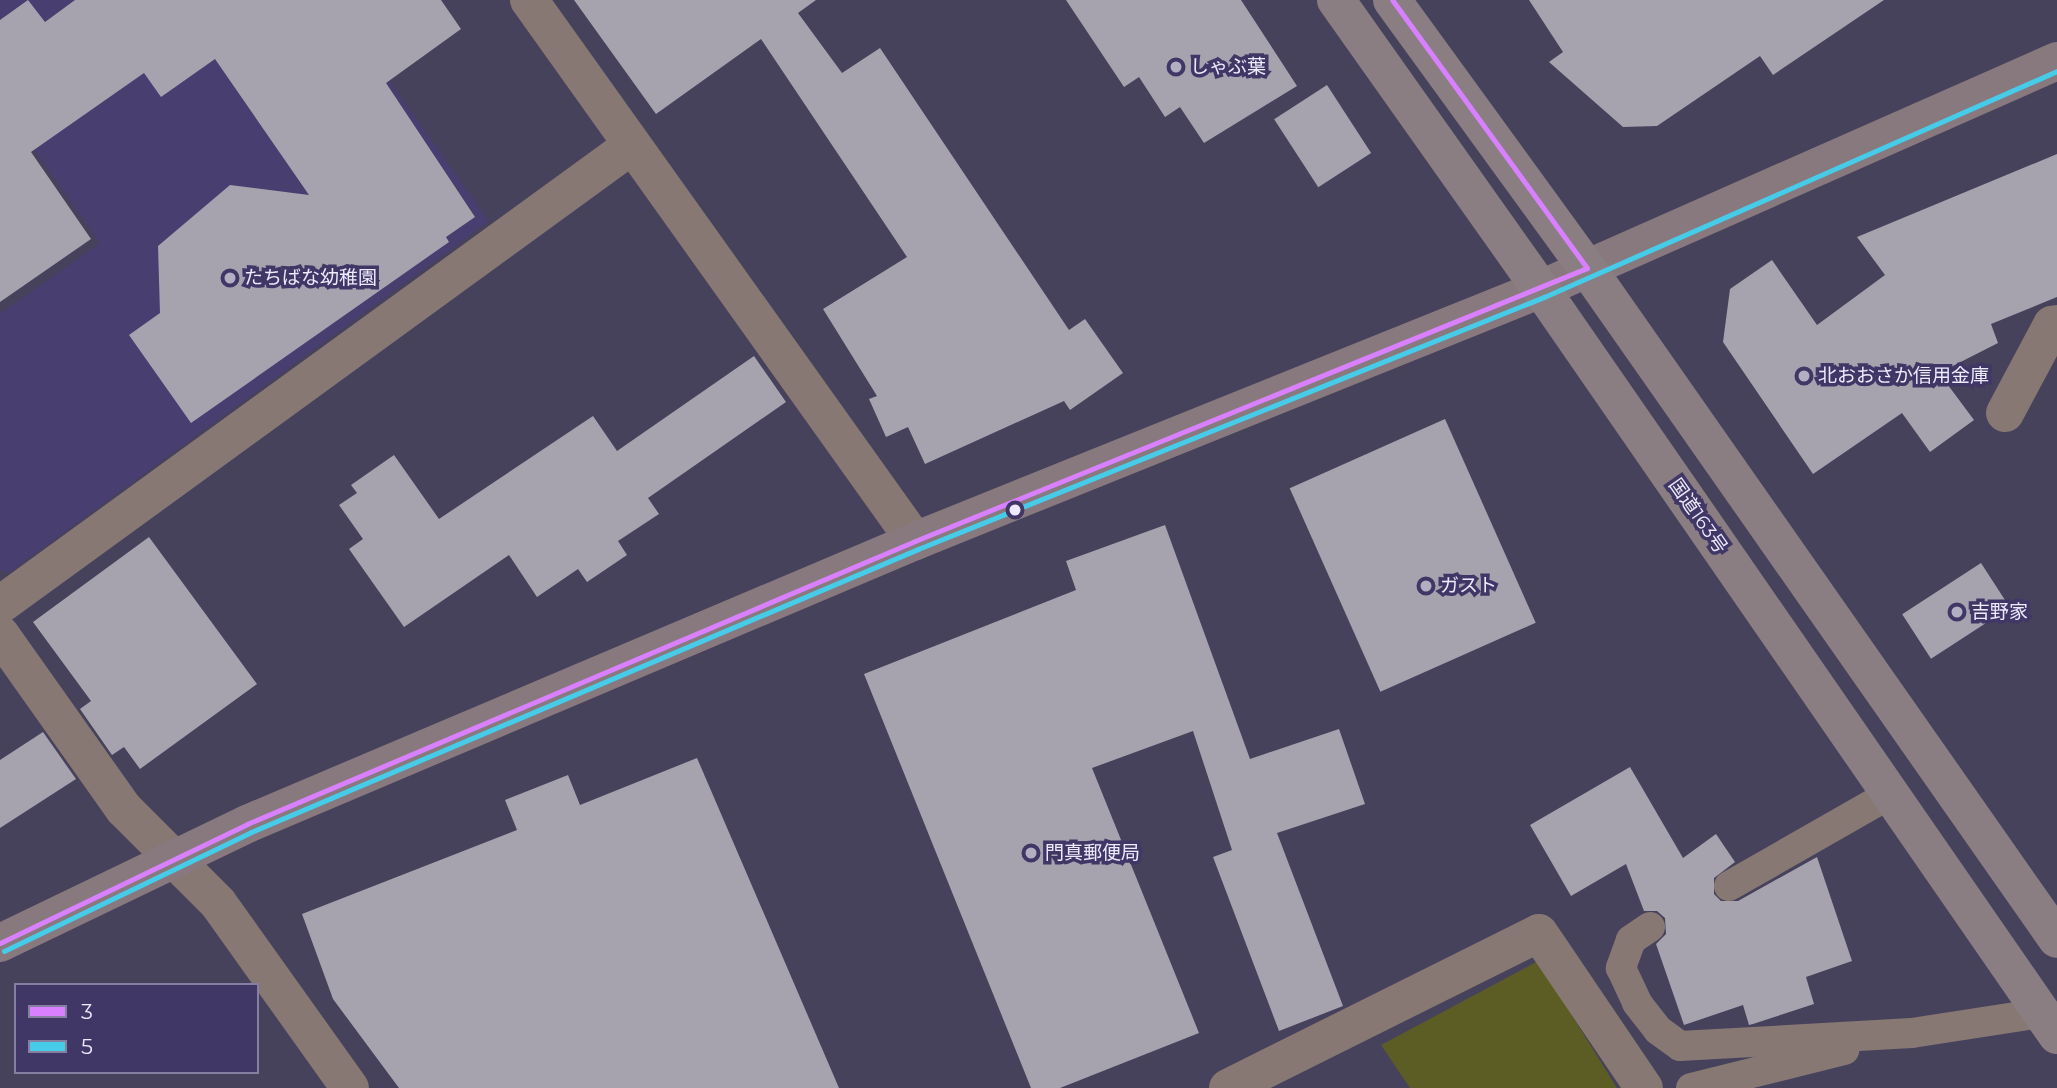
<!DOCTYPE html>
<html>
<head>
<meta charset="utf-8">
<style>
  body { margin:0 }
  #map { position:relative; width:2057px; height:1088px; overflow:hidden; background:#47425c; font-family:Montserrat,"Noto Sans JP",sans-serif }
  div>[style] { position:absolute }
  .built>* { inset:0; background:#483e6f }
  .green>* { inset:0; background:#5c5d24 }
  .building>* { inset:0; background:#a6a3af; transform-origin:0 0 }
  .service>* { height:30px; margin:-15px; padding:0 15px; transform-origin:15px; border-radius:15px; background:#877873 }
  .minor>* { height:38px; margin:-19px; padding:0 19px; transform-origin:19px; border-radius:19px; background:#877873 }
  .primary>* { height:38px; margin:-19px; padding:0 19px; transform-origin:19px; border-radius:19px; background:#87797e }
  .trunk>* { height:38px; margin:-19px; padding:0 19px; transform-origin:19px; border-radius:19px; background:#8a7e82 }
  .bus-1>* { height:5px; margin:-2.5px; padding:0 2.5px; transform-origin:2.5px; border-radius:2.5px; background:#d880ff }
  .bus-2>* { height:5px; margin:-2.5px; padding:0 2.5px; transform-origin:2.5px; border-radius:2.5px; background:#46cce9 }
  .dots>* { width:19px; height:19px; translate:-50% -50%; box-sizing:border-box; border:4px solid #413766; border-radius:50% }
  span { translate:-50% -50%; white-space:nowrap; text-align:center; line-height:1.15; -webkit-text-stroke:7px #413766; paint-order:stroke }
  .poi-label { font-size:19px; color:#eceafb }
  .left { translate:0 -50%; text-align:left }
  .street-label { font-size:19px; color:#eceafb }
  .legend { position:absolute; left:14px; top:983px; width:245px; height:91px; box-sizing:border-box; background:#413766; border:2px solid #857fa2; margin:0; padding:9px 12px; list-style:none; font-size:21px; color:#eceafb }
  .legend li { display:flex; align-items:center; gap:14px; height:35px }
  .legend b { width:35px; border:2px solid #857fa2 }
</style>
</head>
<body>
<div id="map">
  <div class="built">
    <i style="clip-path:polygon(0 0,332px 0,489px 221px,10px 572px,0 571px,0 314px,100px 243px,0 102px)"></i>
  </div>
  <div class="green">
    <i style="clip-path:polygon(1538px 961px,1617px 1088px,1410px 1088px,1381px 1045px)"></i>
  </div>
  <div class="building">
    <i style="clip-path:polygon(28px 0,45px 22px,75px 0,441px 0,461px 29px,386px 83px,475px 217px,446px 237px,449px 242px,191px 423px,129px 335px,160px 313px,158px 246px,230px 185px,309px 195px,215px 59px,161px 97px,144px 73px,31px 152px,91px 239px,0 302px,0 20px)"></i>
    <i style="clip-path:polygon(574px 0,816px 0,798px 13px,842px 73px,880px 48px,1069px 330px,1085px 319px,1123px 373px,1070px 410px,1064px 401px,925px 464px,908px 427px,886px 437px,869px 399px,877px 396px,823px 309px,907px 257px,761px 39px,656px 114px)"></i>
    <i style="clip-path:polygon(1066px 0,1241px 0,1297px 86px,1204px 143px,1180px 107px,1165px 117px,1139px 77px,1124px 87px)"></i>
    <i style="clip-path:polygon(1529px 0,1884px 0,1773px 75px,1760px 56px,1657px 126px,1623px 127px,1549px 62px,1563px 52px)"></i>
    <i style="left:1327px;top:85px;width:81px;height:63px;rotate:57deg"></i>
    <i style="clip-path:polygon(2057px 154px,2057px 297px,1991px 324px,1998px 343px,1939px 373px,1974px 420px,1930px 452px,1902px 413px,1813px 474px,1723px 342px,1730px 289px,1772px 260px,1817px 325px,1885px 275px,1857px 237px)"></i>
    <i style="clip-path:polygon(754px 356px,786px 402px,648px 498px,659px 514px,618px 541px,627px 555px,587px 582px,578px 569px,537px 597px,509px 555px,404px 627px,349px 549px,363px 539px,339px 505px,357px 493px,351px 485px,394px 455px,439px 519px,593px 416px,617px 451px)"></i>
    <i style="left:1445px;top:419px;width:223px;height:170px;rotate:66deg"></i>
    <i style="clip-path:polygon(1165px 525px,1250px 759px,1339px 729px,1365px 804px,1277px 833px,1343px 1006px,1279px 1031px,1213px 857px,1232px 850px,1193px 731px,1092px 768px,1199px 1033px,1060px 1088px,1031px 1088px,864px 674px,1076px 590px,1066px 561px)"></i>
    <i style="clip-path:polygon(149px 537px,257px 684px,140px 769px,124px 747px,112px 755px,80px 709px,91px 701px,33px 622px)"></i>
    <i style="left:1981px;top:563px;width:53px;height:94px;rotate:57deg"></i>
    <i style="clip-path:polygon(43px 732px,76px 779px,0 828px,0 760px)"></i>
    <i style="clip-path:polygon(697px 758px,839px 1088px,399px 1088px,333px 999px,302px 914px,517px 830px,505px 800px,568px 775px,580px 805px)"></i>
    <i style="clip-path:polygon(1630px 767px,1683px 858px,1716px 834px,1735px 862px,1714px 878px,1714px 894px,1721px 901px,1738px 901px,1817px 857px,1852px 961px,1806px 977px,1814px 1004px,1753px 1024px,1749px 1025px,1743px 1005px,1684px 1025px,1656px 944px,1666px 934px,1665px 918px,1657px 911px,1644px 911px,1626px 864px,1571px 896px,1530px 825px)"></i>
  </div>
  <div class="service">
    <i style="left:1729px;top:886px;width:185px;rotate:-29.7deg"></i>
    <i style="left:1650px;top:927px;width:23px;rotate:146deg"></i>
    <i style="left:1631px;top:940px;width:30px;rotate:110deg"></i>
    <i style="left:1621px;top:968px;width:38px;rotate:65deg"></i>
    <i style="left:1637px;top:1003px;width:34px;rotate:52deg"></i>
    <i style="left:1658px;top:1030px;width:27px;rotate:36deg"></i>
    <i style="left:1680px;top:1046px;width:232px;rotate:-3.2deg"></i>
    <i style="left:1912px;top:1033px;width:131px;rotate:-8.8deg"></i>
    <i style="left:1691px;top:1088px;width:158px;rotate:-13.9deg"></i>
  </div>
  <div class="minor">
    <i style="left:529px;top:0;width:665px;rotate:54.49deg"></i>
    <i style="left:2005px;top:413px;width:100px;rotate:-61.9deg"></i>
    <i style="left:2052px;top:325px;width:5px;rotate:-11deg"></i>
    <i style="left:0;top:605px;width:780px;rotate:-36.03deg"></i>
    <i style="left:0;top:634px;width:214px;rotate:54.7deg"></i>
    <i style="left:124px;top:809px;width:133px;rotate:45deg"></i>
    <i style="left:218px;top:903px;width:227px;rotate:54.5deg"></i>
    <i style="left:1228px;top:1088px;width:347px;rotate:-26.5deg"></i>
    <i style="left:1539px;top:933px;width:187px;rotate:55.9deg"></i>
  </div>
  <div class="primary">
    <i style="left:0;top:943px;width:274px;rotate:-25.7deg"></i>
    <i style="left:247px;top:824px;width:725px;rotate:-22.96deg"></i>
    <i style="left:915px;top:541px;width:675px;rotate:-21.93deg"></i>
    <i style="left:1541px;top:289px;width:564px;rotate:-23.84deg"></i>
  </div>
  <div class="trunk">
    <i style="left:1336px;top:0;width:354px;rotate:54.7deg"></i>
    <i style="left:1541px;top:289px;width:907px;rotate:55.33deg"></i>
    <i style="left:1392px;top:0;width:331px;rotate:54deg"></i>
    <i style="left:1587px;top:268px;width:819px;rotate:54.99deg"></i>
  </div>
  <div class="bus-1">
    <i style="left:0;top:943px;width:274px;rotate:-25.7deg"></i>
    <i style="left:247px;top:824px;width:725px;rotate:-22.96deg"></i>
    <i style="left:915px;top:541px;width:725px;rotate:-22.11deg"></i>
    <i style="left:1587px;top:268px;width:331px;rotate:-126deg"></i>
  </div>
  <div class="bus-2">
    <i style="left:4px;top:951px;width:274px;rotate:-25.7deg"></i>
    <i style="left:251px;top:832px;width:725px;rotate:-22.99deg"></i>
    <i style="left:918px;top:549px;width:675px;rotate:-21.93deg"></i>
    <i style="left:1544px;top:297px;width:561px;rotate:-23.78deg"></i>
  </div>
  <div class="dots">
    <i style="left:1176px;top:67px;background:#b2afc3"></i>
    <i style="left:230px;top:278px;background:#b2afc3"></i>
    <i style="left:1804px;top:376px;background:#b2afc3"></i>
    <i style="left:1015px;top:510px;background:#eceafb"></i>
    <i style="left:1426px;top:586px;background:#b2afc3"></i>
    <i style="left:1957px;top:612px;background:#b2afc3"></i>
    <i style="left:1031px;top:853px;background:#b2afc3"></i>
  </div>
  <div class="poi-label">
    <span class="left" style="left:1190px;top:67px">しゃぶ葉</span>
    <span class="left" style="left:244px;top:278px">たちばな幼稚園</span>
    <span class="left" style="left:1818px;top:376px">北おおさか信用金庫</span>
    <span class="left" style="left:1440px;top:586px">ガスト</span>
    <span class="left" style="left:1971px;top:612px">吉野家</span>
    <span class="left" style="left:1045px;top:853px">門真郵便局</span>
  </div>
  <div class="street-label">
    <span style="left:1698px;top:516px;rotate:55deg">国道163号</span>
  </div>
  <ul class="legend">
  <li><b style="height:9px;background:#d880ff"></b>3</li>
  <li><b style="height:9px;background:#46cce9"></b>5</li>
  </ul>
</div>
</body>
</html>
